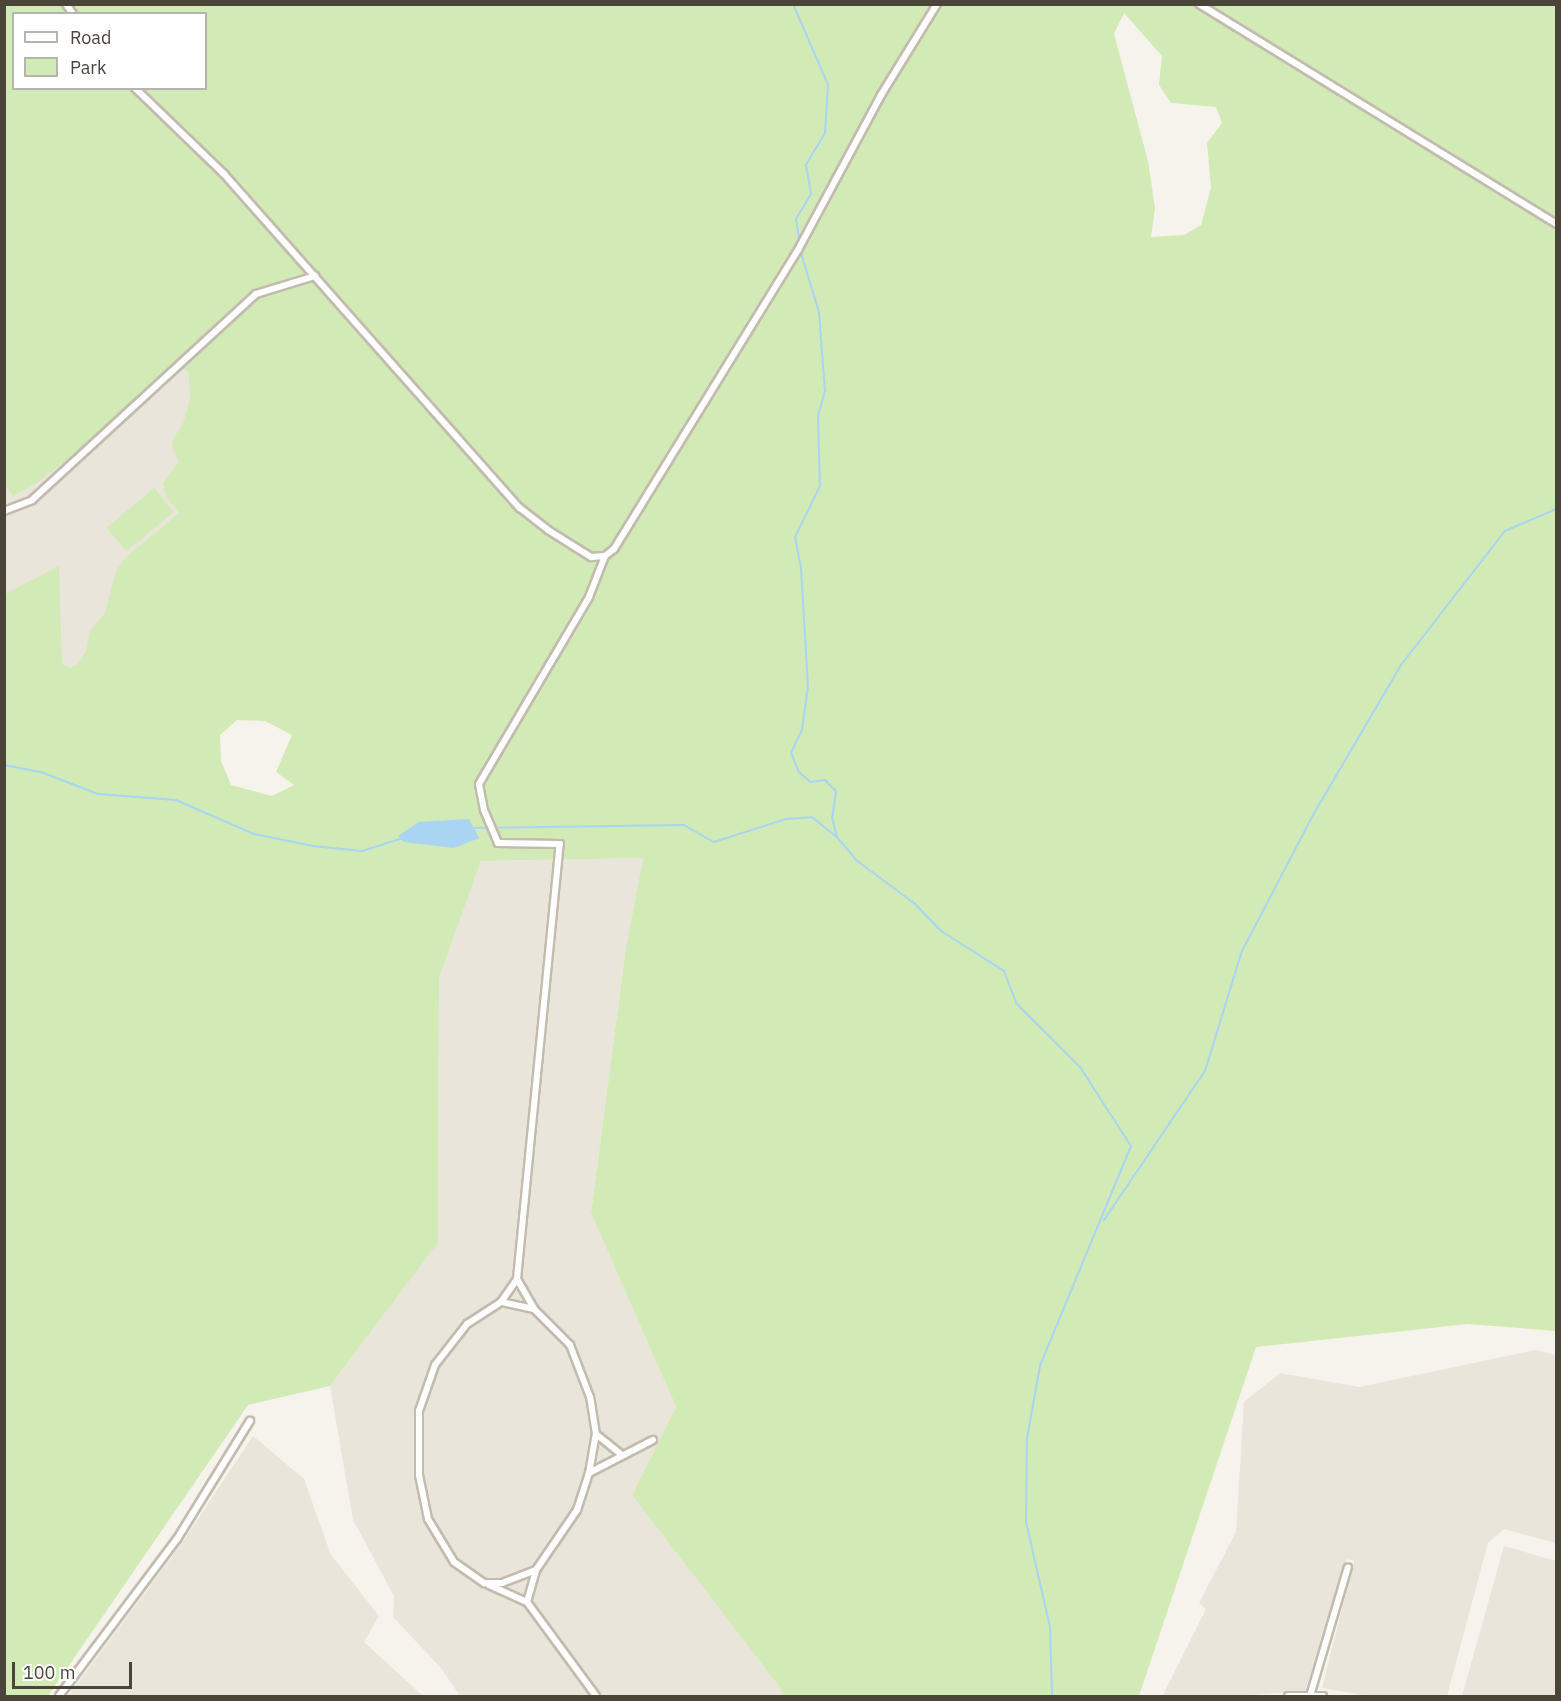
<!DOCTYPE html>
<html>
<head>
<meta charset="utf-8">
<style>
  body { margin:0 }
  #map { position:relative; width:1561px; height:1701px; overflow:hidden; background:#f6f3ec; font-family:"IBM Plex Sans",sans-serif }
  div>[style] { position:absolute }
  .residential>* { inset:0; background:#eae5da }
  .green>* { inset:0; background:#d2eab5; transform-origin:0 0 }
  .water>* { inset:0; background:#a9d4f2 }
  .stream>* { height:2px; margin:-1px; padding:0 1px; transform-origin:1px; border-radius:1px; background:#a9d4f2 }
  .roads { filter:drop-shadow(2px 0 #c2bbae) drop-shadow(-2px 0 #c2bbae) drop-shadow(0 2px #c2bbae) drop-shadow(0 -2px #c2bbae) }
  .street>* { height:6px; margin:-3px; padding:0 3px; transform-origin:3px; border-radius:3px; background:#fff }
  span { translate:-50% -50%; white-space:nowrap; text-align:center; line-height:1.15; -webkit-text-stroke:4.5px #fff; paint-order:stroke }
  .frame { position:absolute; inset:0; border:6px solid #4b4439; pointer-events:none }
  .legend { position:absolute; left:12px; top:12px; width:195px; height:78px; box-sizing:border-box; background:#fff; border:2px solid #b7b4b0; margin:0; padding:8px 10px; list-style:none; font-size:18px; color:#4b4439 }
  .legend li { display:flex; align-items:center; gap:12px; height:30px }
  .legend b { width:30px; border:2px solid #b7b4b0 }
  .scale { position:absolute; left:12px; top:1662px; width:120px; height:27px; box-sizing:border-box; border:3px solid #4b4439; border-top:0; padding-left:8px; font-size:18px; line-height:21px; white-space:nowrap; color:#4b4439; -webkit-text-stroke:4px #fff; paint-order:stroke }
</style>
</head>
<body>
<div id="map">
  <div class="residential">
    <i style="clip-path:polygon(173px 358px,193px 366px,182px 517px,76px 674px,63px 674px,5px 604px,5px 482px)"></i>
    <i style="clip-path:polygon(643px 858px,626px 947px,591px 1213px,676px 1407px,632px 1495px,781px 1689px,782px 1696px,460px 1696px,441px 1668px,393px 1617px,394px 1596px,353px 1520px,330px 1386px,438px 1243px,439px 978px,481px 861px)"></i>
    <i style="clip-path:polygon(1536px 1350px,1556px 1355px,1556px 1543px,1504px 1529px,1488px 1543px,1447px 1696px,1367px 1696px,1322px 1688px,1354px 1561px,1347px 1559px,1305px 1691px,1237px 1696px,1163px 1695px,1206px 1609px,1199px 1603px,1236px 1532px,1244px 1402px,1280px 1373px,1359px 1387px)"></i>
    <i style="clip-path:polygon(253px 1436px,304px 1479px,331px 1555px,379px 1616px,364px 1642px,423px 1696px,68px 1696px,180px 1546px)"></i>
    <i style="clip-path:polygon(1504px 1546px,1556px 1561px,1556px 1696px,1462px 1696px)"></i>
  </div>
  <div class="green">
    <i style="clip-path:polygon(evenodd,5px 5px,1556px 5px,1556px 1331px,1468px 1324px,1256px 1347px,1139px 1696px,782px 1696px,781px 1689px,632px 1495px,676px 1407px,591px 1213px,626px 947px,643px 858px,481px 861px,439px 978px,438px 1243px,330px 1386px,248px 1405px,48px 1696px,5px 1696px,5px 594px,59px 566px,62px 664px,70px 668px,78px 664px,87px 649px,89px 632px,105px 613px,116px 571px,126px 557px,179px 513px,166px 496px,163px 483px,179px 462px,172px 447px,173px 439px,183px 424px,190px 399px,189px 373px,176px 363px,83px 447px,38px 482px,13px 496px,5px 486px,5px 5px,1124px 13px,1162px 56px,1159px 85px,1171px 103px,1216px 107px,1222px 123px,1207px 143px,1211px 188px,1201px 225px,1184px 235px,1151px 237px,1155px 208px,1148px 161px,1114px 34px,1124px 13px,5px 5px,14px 14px,206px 14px,206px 88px,14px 88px,14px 14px,5px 5px,237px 720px,265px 721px,292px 735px,276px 772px,294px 785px,272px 796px,231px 785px,221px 761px,220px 735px,237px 720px)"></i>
    <i style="left:154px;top:488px;width:31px;height:62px;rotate:50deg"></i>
  </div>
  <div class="water">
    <i style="clip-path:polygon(469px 819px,479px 838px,454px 848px,404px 842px,398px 836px,419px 822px)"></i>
  </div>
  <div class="stream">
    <i style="left:793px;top:4px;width:88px;rotate:66.6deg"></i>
    <i style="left:828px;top:85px;width:48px;rotate:93.6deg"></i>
    <i style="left:825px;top:133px;width:37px;rotate:121deg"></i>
    <i style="left:806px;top:165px;width:29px;rotate:80deg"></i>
    <i style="left:811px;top:194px;width:29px;rotate:121deg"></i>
    <i style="left:796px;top:219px;width:25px;rotate:81deg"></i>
    <i style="left:800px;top:250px;width:65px;rotate:73deg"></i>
    <i style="left:819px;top:312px;width:79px;rotate:85.7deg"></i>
    <i style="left:825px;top:391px;width:26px;rotate:106deg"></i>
    <i style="left:818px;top:416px;width:70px;rotate:88.4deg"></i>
    <i style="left:820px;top:486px;width:57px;rotate:116.1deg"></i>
    <i style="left:795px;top:537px;width:32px;rotate:79deg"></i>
    <i style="left:801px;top:568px;width:118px;rotate:86.6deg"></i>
    <i style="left:808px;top:686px;width:44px;rotate:97.8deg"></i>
    <i style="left:802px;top:730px;width:25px;rotate:116deg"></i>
    <i style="left:791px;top:753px;width:21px;rotate:67deg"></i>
    <i style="left:799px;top:772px;width:15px;rotate:42deg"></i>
    <i style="left:810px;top:782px;width:15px;rotate:-8deg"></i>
    <i style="left:825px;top:780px;width:16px;rotate:45deg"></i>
    <i style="left:836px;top:791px;width:27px;rotate:98deg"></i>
    <i style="left:832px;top:818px;width:20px;rotate:75deg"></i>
    <i style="left:837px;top:837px;width:30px;rotate:50deg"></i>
    <i style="left:856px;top:860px;width:72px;rotate:36.6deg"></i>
    <i style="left:914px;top:903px;width:39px;rotate:46deg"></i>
    <i style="left:941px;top:931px;width:75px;rotate:32.4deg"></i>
    <i style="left:1004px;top:971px;width:34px;rotate:69deg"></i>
    <i style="left:1016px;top:1003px;width:91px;rotate:45deg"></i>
    <i style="left:1080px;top:1067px;width:94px;rotate:57.2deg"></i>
    <i style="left:1131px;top:1146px;width:238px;rotate:112.5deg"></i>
    <i style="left:1040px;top:1366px;width:73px;rotate:100.2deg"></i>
    <i style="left:1027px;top:1438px;width:84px;rotate:90.7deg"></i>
    <i style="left:1026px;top:1522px;width:108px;rotate:77.1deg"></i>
    <i style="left:1050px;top:1627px;width:69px;rotate:88.3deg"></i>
    <i style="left:4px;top:765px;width:38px;rotate:11deg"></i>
    <i style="left:41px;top:772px;width:61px;rotate:21.1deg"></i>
    <i style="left:98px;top:794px;width:78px;rotate:4.4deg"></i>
    <i style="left:176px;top:800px;width:85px;rotate:23.6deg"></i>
    <i style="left:254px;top:834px;width:60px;rotate:11.5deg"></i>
    <i style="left:313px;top:846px;width:49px;rotate:5.8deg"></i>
    <i style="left:362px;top:851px;width:43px;rotate:-17.6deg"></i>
    <i style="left:471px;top:828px;width:213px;rotate:-0.8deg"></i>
    <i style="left:684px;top:825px;width:34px;rotate:30deg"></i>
    <i style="left:714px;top:842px;width:76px;rotate:-17.7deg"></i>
    <i style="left:786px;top:819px;width:26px;rotate:-4deg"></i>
    <i style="left:812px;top:817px;width:32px;rotate:39deg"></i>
    <i style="left:1104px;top:1220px;width:180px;rotate:-55.9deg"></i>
    <i style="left:1205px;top:1071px;width:126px;rotate:-72.9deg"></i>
    <i style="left:1242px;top:951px;width:153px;rotate:-62.4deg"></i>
    <i style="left:1313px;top:815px;width:174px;rotate:-59.6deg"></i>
    <i style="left:1401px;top:665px;width:170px;rotate:-52.2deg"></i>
    <i style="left:1505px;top:531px;width:56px;rotate:-23.3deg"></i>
  </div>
  <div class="roads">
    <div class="street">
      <i style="left:66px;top:4px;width:12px;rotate:55deg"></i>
      <i style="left:1199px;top:4px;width:419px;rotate:31.6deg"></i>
      <i style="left:135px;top:88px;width:124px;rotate:44deg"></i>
      <i style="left:224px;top:174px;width:446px;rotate:48.5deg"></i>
      <i style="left:520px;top:508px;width:36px;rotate:38deg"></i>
      <i style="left:548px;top:530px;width:51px;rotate:32.1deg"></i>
      <i style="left:591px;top:557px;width:14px;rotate:-4deg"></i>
      <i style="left:4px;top:511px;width:30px;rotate:-21deg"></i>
      <i style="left:32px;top:500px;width:304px;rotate:-42.6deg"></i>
      <i style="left:256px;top:294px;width:62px;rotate:-17deg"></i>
      <i style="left:517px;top:1279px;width:34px;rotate:60deg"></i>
      <i style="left:501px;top:1302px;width:28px;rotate:-55deg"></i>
      <i style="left:517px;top:1279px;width:437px;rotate:-84.4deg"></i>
      <i style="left:560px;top:844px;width:62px;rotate:-179.1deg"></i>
      <i style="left:498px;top:843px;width:36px;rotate:-113deg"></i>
      <i style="left:484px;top:810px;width:26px;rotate:-101deg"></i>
      <i style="left:479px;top:784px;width:217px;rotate:-59.5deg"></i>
      <i style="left:589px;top:597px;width:44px;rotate:-68.7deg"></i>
      <i style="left:605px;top:556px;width:11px;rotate:-38deg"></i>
      <i style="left:614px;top:549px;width:351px;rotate:-58.4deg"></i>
      <i style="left:798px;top:250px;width:176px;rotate:-61.8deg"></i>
      <i style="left:881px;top:95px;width:107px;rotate:-58.4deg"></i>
      <i style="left:596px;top:1434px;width:32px;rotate:39deg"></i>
      <i style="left:589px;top:1473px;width:40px;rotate:-80deg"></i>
      <i style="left:596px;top:1434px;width:37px;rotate:-99deg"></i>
      <i style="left:590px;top:1397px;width:56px;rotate:-111deg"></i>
      <i style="left:570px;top:1345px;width:51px;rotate:-135deg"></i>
      <i style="left:534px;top:1309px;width:34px;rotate:-168deg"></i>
      <i style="left:501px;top:1302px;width:40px;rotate:147.1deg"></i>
      <i style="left:467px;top:1324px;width:52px;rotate:128deg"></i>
      <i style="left:435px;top:1365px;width:49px;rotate:109.2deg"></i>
      <i style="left:419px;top:1411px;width:64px;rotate:90deg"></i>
      <i style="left:419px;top:1475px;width:45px;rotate:78.4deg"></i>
      <i style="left:428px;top:1519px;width:50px;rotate:58.8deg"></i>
      <i style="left:454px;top:1562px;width:37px;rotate:35deg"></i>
      <i style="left:484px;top:1583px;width:18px"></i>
      <i style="left:502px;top:1583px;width:36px;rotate:-21deg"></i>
      <i style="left:536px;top:1570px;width:73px;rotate:-55.7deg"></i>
      <i style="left:577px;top:1510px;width:39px;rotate:-72deg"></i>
      <i style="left:589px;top:1473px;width:72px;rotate:-27.3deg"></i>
      <i style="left:489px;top:1585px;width:42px;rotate:24.1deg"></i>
      <i style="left:527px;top:1602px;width:117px;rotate:53.7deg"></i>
      <i style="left:527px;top:1602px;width:33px;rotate:-74deg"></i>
      <i style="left:59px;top:1696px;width:196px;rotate:-53.1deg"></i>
      <i style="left:177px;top:1539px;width:139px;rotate:-58.3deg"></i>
      <i style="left:1288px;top:1696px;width:35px"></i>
      <i style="left:1310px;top:1696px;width:134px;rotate:-73.6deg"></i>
    </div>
  </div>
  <div class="frame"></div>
  <ul class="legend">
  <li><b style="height:8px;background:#fff"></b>Road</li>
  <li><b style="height:16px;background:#d2eab5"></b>Park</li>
  </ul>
  <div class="scale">100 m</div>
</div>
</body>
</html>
